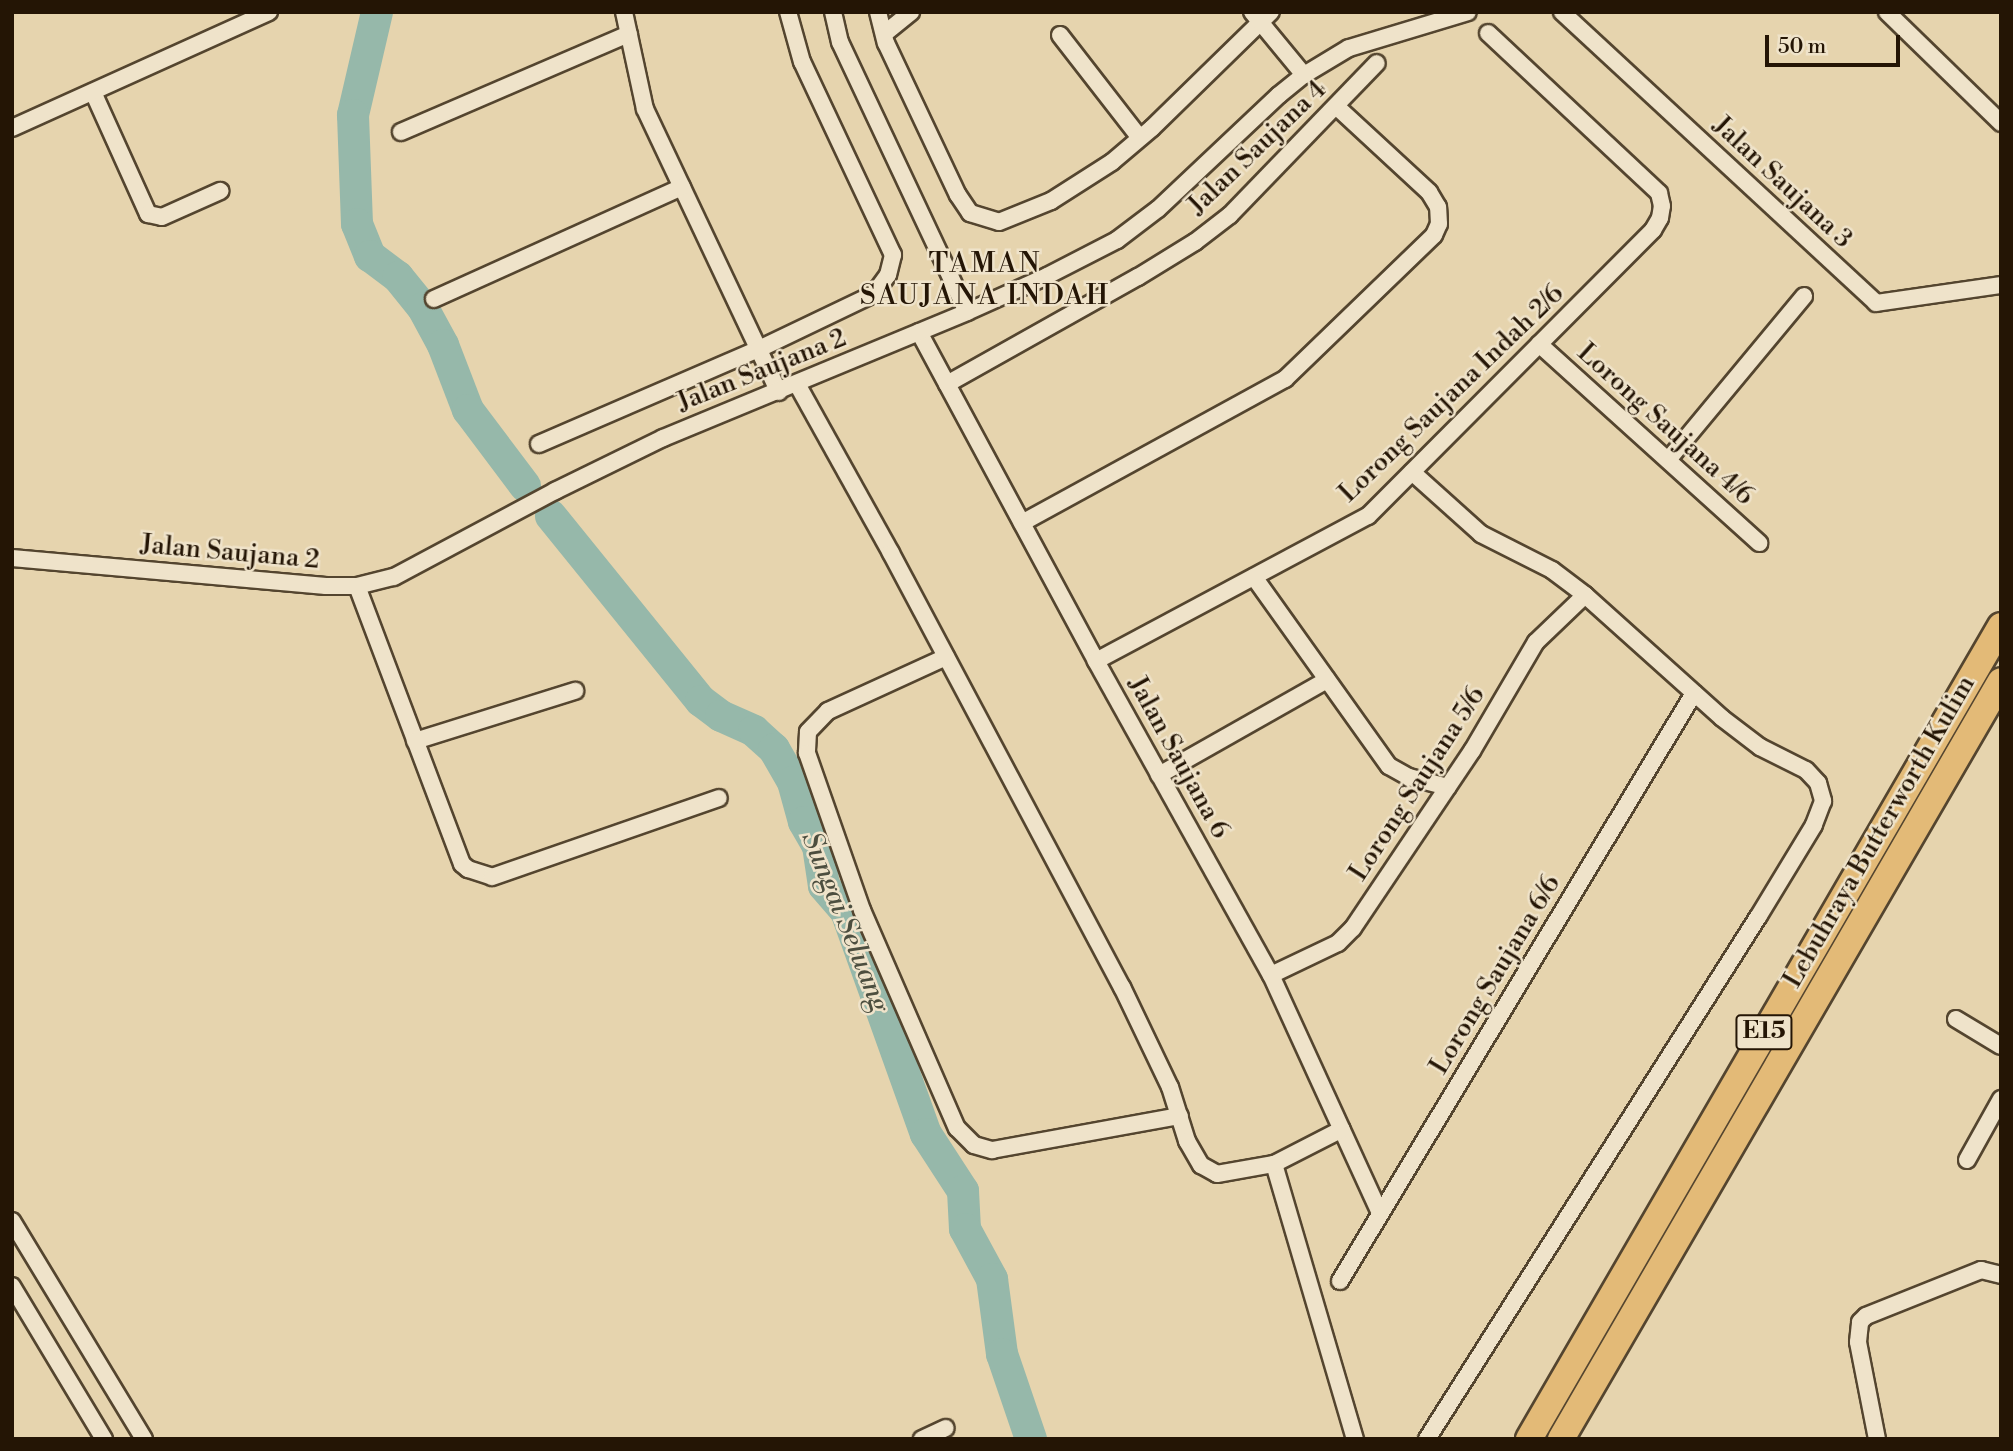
<!DOCTYPE html>
<html>
<head>
<meta charset="utf-8">
<style>
  body { margin:0 }
  #map { position:relative; width:2013px; height:1451px; overflow:hidden; background:#e6d4ae; font-family:"Libre Bodoni",serif }
  div>[style] { position:absolute }
  .river>* { height:32px; margin:-16px; padding:0 16px; transform-origin:16px; border-radius:16px; background:#96b8aa }
  .roads { filter:drop-shadow(2px 0 #54452f) drop-shadow(-2px 0 #54452f) drop-shadow(0 2px #54452f) drop-shadow(0 -2px #54452f) }
  .minor>* { height:16px; margin:-8px; padding:0 8px; transform-origin:8px; border-radius:8px; background:#efe3ca }
  .trunk>* { height:26px; margin:-13px; padding:0 13px; transform-origin:13px; border-radius:13px; background:#e3ba77 }
  span { translate:-50% -50%; white-space:nowrap; text-align:center; line-height:1.15; -webkit-text-stroke:5px #efe3ca; paint-order:stroke }
  .shield-label span { padding:2px 5px; background:#efe3ca; border:2px solid; border-radius:5px; -webkit-text-stroke-width:0 }
  .shield-label { font-size:24px; color:#241505; font-weight:700 }
  .street-label { font-size:26px; color:#241505 }
  .neighbourhood-label { font-size:28px; color:#241505; letter-spacing:2px }
  .water-label { font-size:28px; color:#4c4e3f; font-style:italic }
  .frame { position:absolute; inset:0; border:14px solid #241505; pointer-events:none }
  .scale { position:absolute; left:1765px; top:35px; width:135px; height:32px; box-sizing:border-box; border:4px solid #241505; border-top:0; padding-left:9px; font-size:21px; line-height:24px; white-space:nowrap; color:#241505; -webkit-text-stroke:5px #efe3ca; paint-order:stroke }
</style>
</head>
<body>
<div id="map">
  <div class="river">
    <i style="left:377px;top:12px;width:106px;rotate:103.1deg"></i>
    <i style="left:353px;top:115px;width:109px;rotate:87.9deg"></i>
    <i style="left:357px;top:224px;width:35px;rotate:68deg"></i>
    <i style="left:370px;top:256px;width:35px;rotate:37deg"></i>
    <i style="left:398px;top:277px;width:40px;rotate:51deg"></i>
    <i style="left:423px;top:308px;width:42px;rotate:61.6deg"></i>
    <i style="left:443px;top:345px;width:70px;rotate:69deg"></i>
    <i style="left:468px;top:410px;width:95px;rotate:53.1deg"></i>
    <i style="left:551px;top:516px;width:238px;rotate:51deg"></i>
    <i style="left:701px;top:701px;width:25px;rotate:37deg"></i>
    <i style="left:721px;top:716px;width:36px;rotate:24deg"></i>
    <i style="left:754px;top:731px;width:27px;rotate:42deg"></i>
    <i style="left:774px;top:749px;width:38px;rotate:60deg"></i>
    <i style="left:793px;top:782px;width:41px;rotate:74.6deg"></i>
    <i style="left:804px;top:822px;width:28px;rotate:60deg"></i>
    <i style="left:818px;top:846px;width:40px;rotate:81.5deg"></i>
    <i style="left:824px;top:886px;width:33px;rotate:49deg"></i>
    <i style="left:846px;top:911px;width:237px;rotate:70.3deg"></i>
    <i style="left:926px;top:1134px;width:68px;rotate:57deg"></i>
    <i style="left:963px;top:1191px;width:38px;rotate:87deg"></i>
    <i style="left:965px;top:1229px;width:57px;rotate:61.6deg"></i>
    <i style="left:992px;top:1279px;width:76px;rotate:82.4deg"></i>
    <i style="left:1002px;top:1354px;width:90px;rotate:71.2deg"></i>
  </div>
  <div class="roads">
    <div class="minor">
      <i style="left:624px;top:12px;width:99px;rotate:77.8deg"></i>
      <i style="left:645px;top:109px;width:313px;rotate:64.7deg"></i>
      <i style="left:833px;top:12px;width:31px;rotate:77deg"></i>
      <i style="left:840px;top:42px;width:298px;rotate:64.8deg"></i>
      <i style="left:878px;top:12px;width:32px;rotate:76deg"></i>
      <i style="left:886px;top:43px;width:168px;rotate:64.7deg"></i>
      <i style="left:958px;top:195px;width:22px;rotate:56deg"></i>
      <i style="left:970px;top:213px;width:30px;rotate:17deg"></i>
      <i style="left:999px;top:222px;width:56px;rotate:-22deg"></i>
      <i style="left:1051px;top:201px;width:72px;rotate:-32.6deg"></i>
      <i style="left:1112px;top:162px;width:52px;rotate:-40.4deg"></i>
      <i style="left:1152px;top:128px;width:166px;rotate:-44.3deg"></i>
      <i style="left:1252px;top:12px;width:82px;rotate:50.5deg"></i>
      <i style="left:1562px;top:12px;width:428px;rotate:42.8deg"></i>
      <i style="left:1876px;top:303px;width:126px;rotate:-8.2deg"></i>
      <i style="left:1887px;top:12px;width:159px;rotate:44.2deg"></i>
      <i style="left:884px;top:34px;width:35px;rotate:-39deg"></i>
      <i style="left:1060px;top:35px;width:130px;rotate:52.2deg"></i>
      <i style="left:93px;top:92px;width:134px;rotate:65.7deg"></i>
      <i style="left:148px;top:214px;width:14px;rotate:12deg"></i>
      <i style="left:162px;top:217px;width:64px;rotate:-24.1deg"></i>
      <i style="left:12px;top:128px;width:282px;rotate:-24.3deg"></i>
      <i style="left:401px;top:132px;width:248px;rotate:-23.3deg"></i>
      <i style="left:434px;top:299px;width:272px;rotate:-24.3deg"></i>
      <i style="left:919px;top:332px;width:374px;rotate:61.7deg"></i>
      <i style="left:1096px;top:661px;width:359px;rotate:60.9deg"></i>
      <i style="left:1271px;top:975px;width:262px;rotate:65.4deg"></i>
      <i style="left:1539px;top:344px;width:297px;rotate:42.1deg"></i>
      <i style="left:797px;top:384px;width:193px;rotate:60.9deg"></i>
      <i style="left:891px;top:553px;width:492px;rotate:62deg"></i>
      <i style="left:1122px;top:987px;width:111px;rotate:64.4deg"></i>
      <i style="left:1170px;top:1087px;width:57px;rotate:72.5deg"></i>
      <i style="left:1187px;top:1141px;width:28px;rotate:60deg"></i>
      <i style="left:1201px;top:1165px;width:18px;rotate:29deg"></i>
      <i style="left:1217px;top:1174px;width:58px;rotate:-10deg"></i>
      <i style="left:1274px;top:1164px;width:287px;rotate:73.6deg"></i>
      <i style="left:947px;top:384px;width:219px;rotate:-29.3deg"></i>
      <i style="left:1138px;top:277px;width:67px;rotate:-31.6deg"></i>
      <i style="left:1195px;top:242px;width:44px;rotate:-37.6deg"></i>
      <i style="left:1230px;top:215px;width:211px;rotate:-46deg"></i>
      <i style="left:539px;top:444px;width:240px;rotate:-23.4deg"></i>
      <i style="left:759px;top:349px;width:127px;rotate:-25.6deg"></i>
      <i style="left:874px;top:294px;width:24px;rotate:-54deg"></i>
      <i style="left:888px;top:275px;width:21px;rotate:-76deg"></i>
      <i style="left:893px;top:255px;width:213px;rotate:-115.2deg"></i>
      <i style="left:802px;top:62px;width:52px;rotate:-105.6deg"></i>
      <i style="left:1668px;top:460px;width:213px;rotate:-50.3deg"></i>
      <i style="left:1412px;top:472px;width:93px;rotate:41.9deg"></i>
      <i style="left:1481px;top:534px;width:80px;rotate:26.9deg"></i>
      <i style="left:1552px;top:570px;width:41px;rotate:37.1deg"></i>
      <i style="left:1585px;top:595px;width:184px;rotate:41.9deg"></i>
      <i style="left:1722px;top:718px;width:48px;rotate:37.3deg"></i>
      <i style="left:1760px;top:747px;width:51px;rotate:26.6deg"></i>
      <i style="left:1806px;top:770px;width:18px;rotate:47deg"></i>
      <i style="left:1818px;top:783px;width:19px;rotate:74deg"></i>
      <i style="left:1823px;top:801px;width:26px;rotate:111deg"></i>
      <i style="left:1814px;top:825px;width:108px;rotate:121.3deg"></i>
      <i style="left:1758px;top:917px;width:618px;rotate:122.38deg"></i>
      <i style="left:1022px;top:523px;width:300px;rotate:-28.7deg"></i>
      <i style="left:1285px;top:379px;width:207px;rotate:-44deg"></i>
      <i style="left:1434px;top:235px;width:12px;rotate:-66deg"></i>
      <i style="left:1439px;top:224px;width:17px;rotate:-93deg"></i>
      <i style="left:1438px;top:207px;width:17px;rotate:-121deg"></i>
      <i style="left:1429px;top:192px;width:125px;rotate:-137.3deg"></i>
      <i style="left:12px;top:558px;width:315px;rotate:5.1deg"></i>
      <i style="left:326px;top:586px;width:31px"></i>
      <i style="left:357px;top:586px;width:38px;rotate:-14deg"></i>
      <i style="left:394px;top:577px;width:183px;rotate:-28.1deg"></i>
      <i style="left:555px;top:491px;width:120px;rotate:-26.1deg"></i>
      <i style="left:663px;top:438px;width:329px;rotate:-22.5deg"></i>
      <i style="left:967px;top:312px;width:88px;rotate:-24.2deg"></i>
      <i style="left:1047px;top:276px;width:79px;rotate:-27.2deg"></i>
      <i style="left:1117px;top:240px;width:51px;rotate:-37.1deg"></i>
      <i style="left:1158px;top:209px;width:166px;rotate:-43.3deg"></i>
      <i style="left:1279px;top:95px;width:32px;rotate:-39deg"></i>
      <i style="left:1304px;top:75px;width:52px;rotate:-31deg"></i>
      <i style="left:1349px;top:48px;width:124px;rotate:-16.8deg"></i>
      <i style="left:1254px;top:577px;width:232px;rotate:54.5deg"></i>
      <i style="left:1389px;top:766px;width:23px;rotate:29deg"></i>
      <i style="left:1409px;top:777px;width:40px;rotate:14.4deg"></i>
      <i style="left:357px;top:586px;width:297px;rotate:69.3deg"></i>
      <i style="left:462px;top:864px;width:8px;rotate:40deg"></i>
      <i style="left:468px;top:869px;width:25px;rotate:18deg"></i>
      <i style="left:492px;top:877px;width:240px;rotate:-19.2deg"></i>
      <i style="left:946px;top:657px;width:130px;rotate:155.4deg"></i>
      <i style="left:828px;top:711px;width:29px;rotate:134deg"></i>
      <i style="left:808px;top:732px;width:21px;rotate:93deg"></i>
      <i style="left:807px;top:753px;width:166px;rotate:70.7deg"></i>
      <i style="left:862px;top:910px;width:238px;rotate:66.5deg"></i>
      <i style="left:957px;top:1128px;width:24px;rotate:45deg"></i>
      <i style="left:974px;top:1145px;width:19px;rotate:16deg"></i>
      <i style="left:992px;top:1150px;width:191px;rotate:-10.3deg"></i>
      <i style="left:1096px;top:661px;width:308px;rotate:-28.1deg"></i>
      <i style="left:1368px;top:516px;width:404px;rotate:-45.1deg"></i>
      <i style="left:1653px;top:230px;width:14px;rotate:-60deg"></i>
      <i style="left:1660px;top:218px;width:12px;rotate:-81deg"></i>
      <i style="left:1662px;top:206px;width:13px;rotate:-103deg"></i>
      <i style="left:1659px;top:193px;width:234px;rotate:-136.9deg"></i>
      <i style="left:415px;top:741px;width:168px;rotate:-17.4deg"></i>
      <i style="left:1159px;top:775px;width:193px;rotate:-29.5deg"></i>
      <i style="left:1271px;top:975px;width:74px;rotate:-25.5deg"></i>
      <i style="left:1338px;top:943px;width:21px;rotate:-45deg"></i>
      <i style="left:1353px;top:928px;width:213px;rotate:-56.1deg"></i>
      <i style="left:1472px;top:751px;width:126px;rotate:-59.6deg"></i>
      <i style="left:1536px;top:642px;width:68px;rotate:-43.8deg"></i>
      <i style="left:1956px;top:1019px;width:52px;rotate:31deg"></i>
      <i style="left:1967px;top:1160px;width:70px;rotate:-60.9deg"></i>
      <i style="left:1274px;top:1164px;width:76px;rotate:-27.2deg"></i>
      <i style="left:12px;top:1221px;width:255px;rotate:58.8deg"></i>
      <i style="left:1340px;top:1281px;width:686px;rotate:-58.95deg"></i>
      <i style="left:12px;top:1286px;width:179px;rotate:59deg"></i>
      <i style="left:922px;top:1439px;width:26px;rotate:-25deg"></i>
      <i style="left:1877px;top:1439px;width:99px;rotate:-101.1deg"></i>
      <i style="left:1858px;top:1342px;width:20px;rotate:-84deg"></i>
      <i style="left:1860px;top:1322px;width:8px;rotate:-45deg"></i>
      <i style="left:1866px;top:1316px;width:124px;rotate:-21.8deg"></i>
      <i style="left:1981px;top:1270px;width:21px;rotate:14deg"></i>
    </div>
    <div class="trunk">
      <i style="left:1529px;top:1439px;width:940px;rotate:-59.86deg"></i>
      <i style="left:1561px;top:1439px;width:876px;rotate:-59.87deg"></i>
    </div>
  </div>
  <div class="shield-label">
    <span style="left:1764px;top:1032px">E15</span>
  </div>
  <div class="street-label">
    <span style="left:1258px;top:148px;rotate:-44deg">Jalan Saujana 4</span>
    <span style="left:1782px;top:183px;rotate:43deg">Jalan Saujana 3</span>
    <span style="left:762px;top:371px;rotate:-22deg">Jalan Saujana 2</span>
    <span style="left:1452px;top:394px;rotate:-44deg">Lorong Saujana Indah 2/6</span>
    <span style="left:1665px;top:425px;rotate:42deg">Lorong Saujana 4/6</span>
    <span style="left:230px;top:553px;rotate:5deg">Jalan Saujana 2</span>
    <span style="left:1178px;top:758px;rotate:61deg">Jalan Saujana 6</span>
    <span style="left:1418px;top:784px;rotate:-57deg">Lorong Saujana 5/6</span>
    <span style="left:1880px;top:832px;rotate:-60deg">Lebuhraya Butterworth Kulim</span>
    <span style="left:1496px;top:975px;rotate:-59deg">Lorong Saujana 6/6</span>
  </div>
  <div class="neighbourhood-label">
    <span style="left:985px;top:280px">TAMAN<br>SAUJANA INDAH</span>
  </div>
  <div class="water-label">
    <span style="left:845px;top:922px;rotate:68deg">Sungai Seluang</span>
  </div>
  <div class="frame"></div>
  <div class="scale">50 m</div>
</div>
</body>
</html>
